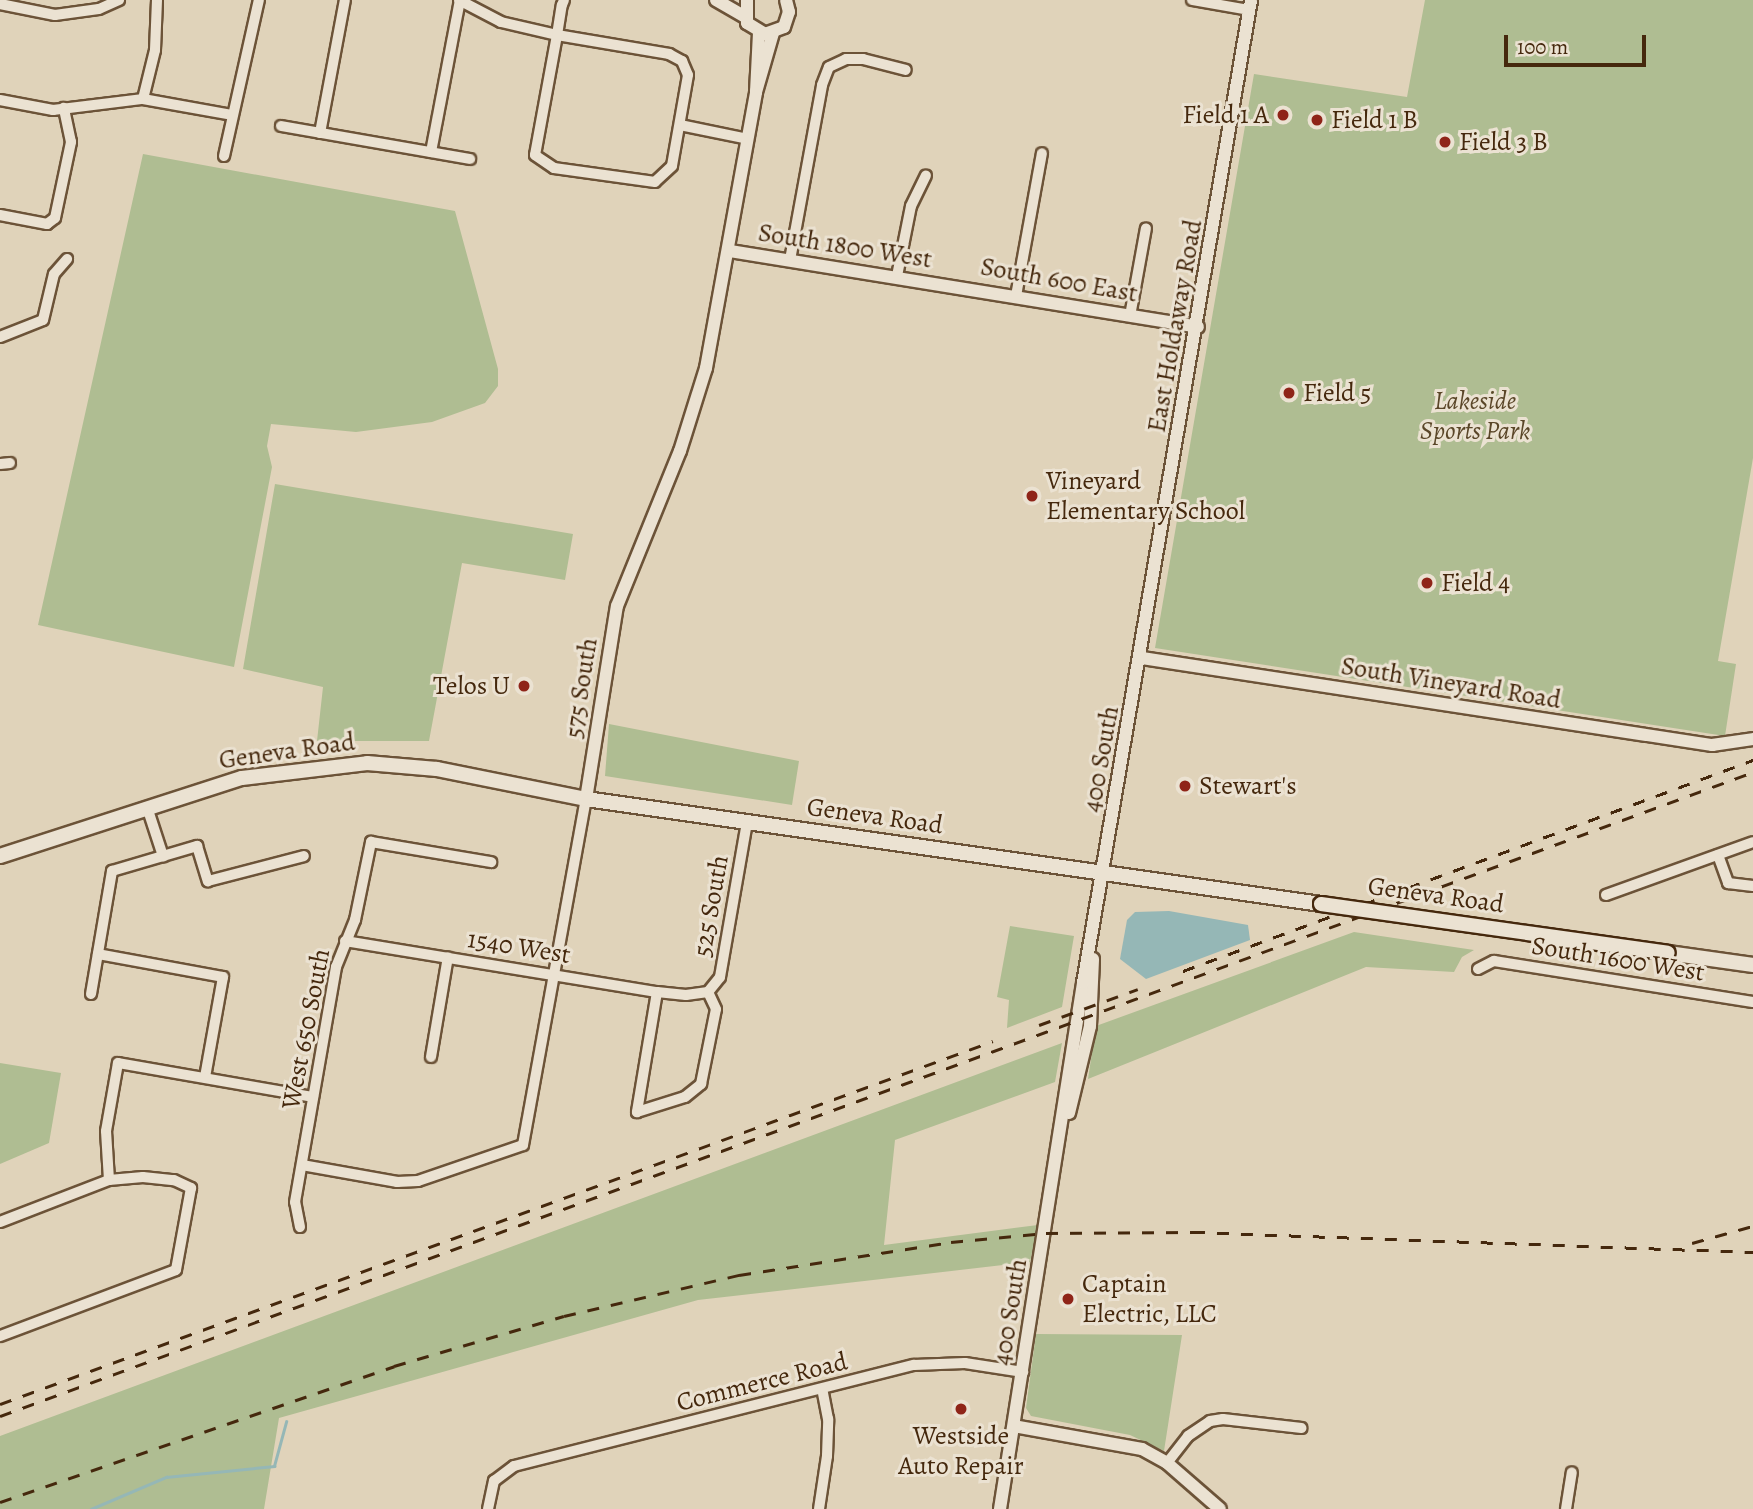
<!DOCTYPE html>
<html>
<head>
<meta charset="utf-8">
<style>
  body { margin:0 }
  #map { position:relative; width:1753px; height:1509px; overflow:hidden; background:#e0d3ba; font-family:Alegreya,serif }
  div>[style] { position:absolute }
  .green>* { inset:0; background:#afbd92 }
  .water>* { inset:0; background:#95b7b6 }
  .stream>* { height:2.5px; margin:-1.25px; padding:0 1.25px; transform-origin:1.25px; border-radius:1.25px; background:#95b7b6 }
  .roads { filter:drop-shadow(2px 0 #6c5338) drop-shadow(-2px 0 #6c5338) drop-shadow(0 2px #6c5338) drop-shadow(0 -2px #6c5338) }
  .minor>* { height:10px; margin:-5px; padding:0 5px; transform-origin:5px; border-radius:5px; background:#ebe2d2 }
  .tertiary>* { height:12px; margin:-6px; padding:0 6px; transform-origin:6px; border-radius:6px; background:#ebe2d2 }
  .secondary>* { height:14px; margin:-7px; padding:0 7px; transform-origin:7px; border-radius:7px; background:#ebe2d2 }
  .rail>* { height:2.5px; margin-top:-1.25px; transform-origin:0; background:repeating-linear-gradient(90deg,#45280d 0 12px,transparent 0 24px) }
  .bridges { filter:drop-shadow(2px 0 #45280d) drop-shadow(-2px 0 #45280d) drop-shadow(0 2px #45280d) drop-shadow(0 -2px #45280d) }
  .secondary-bridge>* { height:14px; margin:-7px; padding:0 7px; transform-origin:7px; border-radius:7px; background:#ebe2d2 }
  .dots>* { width:19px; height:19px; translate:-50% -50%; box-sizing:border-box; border:4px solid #ebe2d2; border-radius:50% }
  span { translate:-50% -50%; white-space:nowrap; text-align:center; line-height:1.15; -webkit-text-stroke:6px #ebe2d2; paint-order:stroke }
  .poi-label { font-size:26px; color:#45280d }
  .right { translate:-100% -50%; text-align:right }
  .left { translate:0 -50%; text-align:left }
  .street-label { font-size:26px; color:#45280d }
  .park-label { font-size:26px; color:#5a4628; font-style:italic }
  .scale { position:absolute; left:1504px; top:35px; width:142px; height:32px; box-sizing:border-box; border:4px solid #45280d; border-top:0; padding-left:9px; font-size:21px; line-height:24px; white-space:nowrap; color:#45280d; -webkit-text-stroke:5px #ebe2d2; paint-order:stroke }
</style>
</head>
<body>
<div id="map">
  <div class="green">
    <i style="clip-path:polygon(1425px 0,1753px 0,1753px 458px,1718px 661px,1736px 664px,1725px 736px,1155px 648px,1254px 74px,1407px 97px)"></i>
    <i style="clip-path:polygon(143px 154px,455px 211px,498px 369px,498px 386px,485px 403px,432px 422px,356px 432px,271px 424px,267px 446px,272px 467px,234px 667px,38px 625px)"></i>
    <i style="clip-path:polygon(275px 484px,573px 534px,565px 580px,462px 563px,429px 741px,317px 741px,323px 687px,243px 669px)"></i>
    <i style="clip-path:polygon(609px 724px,799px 761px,792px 805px,605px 776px)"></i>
    <i style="clip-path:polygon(1010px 926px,1074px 936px,1062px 1007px,1007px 1028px,1009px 1000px,997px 997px)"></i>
    <i style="clip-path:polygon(1354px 932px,1474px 950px,1462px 957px,1454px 972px,1366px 967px,1088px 1079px,1096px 1026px)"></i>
    <i style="clip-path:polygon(1062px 1043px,1055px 1082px,895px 1140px,884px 1245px,1038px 1225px,1030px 1262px,698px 1300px,279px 1418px,264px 1509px,0 1509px,0 1436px)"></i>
    <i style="clip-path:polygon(0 1063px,61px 1073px,49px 1143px,0 1164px)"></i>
    <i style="clip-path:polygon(1036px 1334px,1182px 1335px,1164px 1451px,1130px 1435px,1031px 1416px,1026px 1408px)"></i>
  </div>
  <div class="water">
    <i style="clip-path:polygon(1169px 911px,1248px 925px,1250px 940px,1146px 979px,1120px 959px,1127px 920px,1135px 912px)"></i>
  </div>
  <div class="stream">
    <i style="left:91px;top:1509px;width:82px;rotate:-23.1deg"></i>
    <i style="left:166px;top:1477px;width:109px;rotate:-5.8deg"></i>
    <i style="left:274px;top:1466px;width:46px;rotate:-74.7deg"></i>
  </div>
  <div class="roads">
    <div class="minor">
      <i style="left:459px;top:0;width:47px;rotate:27.6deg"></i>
      <i style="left:501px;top:22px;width:57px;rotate:13.1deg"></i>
      <i style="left:557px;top:35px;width:114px;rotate:9.6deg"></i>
      <i style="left:669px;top:54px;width:15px;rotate:28deg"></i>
      <i style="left:682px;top:61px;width:15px;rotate:67deg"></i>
      <i style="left:688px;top:75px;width:92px;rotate:100deg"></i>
      <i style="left:672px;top:166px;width:23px;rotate:137deg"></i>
      <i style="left:655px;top:182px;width:102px;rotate:-172.1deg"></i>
      <i style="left:554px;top:168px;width:23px;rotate:-146deg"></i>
      <i style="left:535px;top:155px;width:122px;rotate:-79.6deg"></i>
      <i style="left:557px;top:35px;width:30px;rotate:-81deg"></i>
      <i style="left:562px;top:5px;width:5px;rotate:-68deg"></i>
      <i style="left:1192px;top:0;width:58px;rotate:10deg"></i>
      <i style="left:0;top:4px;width:56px;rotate:11.3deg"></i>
      <i style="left:55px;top:15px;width:44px;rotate:-7.8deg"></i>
      <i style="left:99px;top:9px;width:22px;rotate:-24deg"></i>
      <i style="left:143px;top:99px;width:50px;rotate:-76.2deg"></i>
      <i style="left:155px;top:50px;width:50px;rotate:-87.7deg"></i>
      <i style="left:0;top:100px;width:54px;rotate:10.7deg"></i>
      <i style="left:53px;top:110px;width:91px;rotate:-7deg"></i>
      <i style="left:143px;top:99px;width:90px;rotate:10.2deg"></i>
      <i style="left:680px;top:125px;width:69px;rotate:11.6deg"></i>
      <i style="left:281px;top:126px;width:192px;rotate:9.9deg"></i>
      <i style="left:320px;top:133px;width:135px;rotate:-79.4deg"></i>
      <i style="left:431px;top:152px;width:155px;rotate:-79.2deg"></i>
      <i style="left:224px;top:156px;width:160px;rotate:-77.4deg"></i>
      <i style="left:0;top:215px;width:48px;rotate:10.8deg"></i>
      <i style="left:47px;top:224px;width:10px;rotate:-37deg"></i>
      <i style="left:55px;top:218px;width:78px;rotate:-78.1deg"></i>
      <i style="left:71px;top:142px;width:35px;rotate:-102deg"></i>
      <i style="left:790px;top:260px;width:178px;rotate:-79.6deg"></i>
      <i style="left:822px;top:85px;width:19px;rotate:-69deg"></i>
      <i style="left:829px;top:67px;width:19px;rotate:-25deg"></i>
      <i style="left:846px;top:59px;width:17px"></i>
      <i style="left:863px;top:59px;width:44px;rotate:14.3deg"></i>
      <i style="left:897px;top:276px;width:71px;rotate:-78.7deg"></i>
      <i style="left:911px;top:206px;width:34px;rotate:-64deg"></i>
      <i style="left:1016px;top:296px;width:145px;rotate:-79.7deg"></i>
      <i style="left:1130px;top:316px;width:89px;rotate:-79.7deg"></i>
      <i style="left:0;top:337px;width:46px;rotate:-21.6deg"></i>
      <i style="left:43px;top:320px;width:47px;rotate:-76.6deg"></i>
      <i style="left:54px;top:274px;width:20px;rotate:-49deg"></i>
      <i style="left:0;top:464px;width:10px;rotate:-6deg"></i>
      <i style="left:147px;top:807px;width:52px;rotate:71.9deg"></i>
      <i style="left:1718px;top:855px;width:30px;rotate:70deg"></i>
      <i style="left:1728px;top:883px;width:25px;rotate:7deg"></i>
      <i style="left:1606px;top:895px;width:156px;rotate:-19.8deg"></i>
      <i style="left:345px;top:941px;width:316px;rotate:9.3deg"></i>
      <i style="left:657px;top:992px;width:29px;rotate:6deg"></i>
      <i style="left:686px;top:995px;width:22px;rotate:-8deg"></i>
      <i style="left:708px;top:992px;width:19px;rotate:-51deg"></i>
      <i style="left:720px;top:977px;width:156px;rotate:-80.1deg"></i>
      <i style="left:98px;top:954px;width:127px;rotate:10.4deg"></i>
      <i style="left:223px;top:977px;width:102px;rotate:100.2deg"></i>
      <i style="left:1478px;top:969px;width:18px;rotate:-27deg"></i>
      <i style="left:1494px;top:961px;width:262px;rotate:9deg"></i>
      <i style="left:657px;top:992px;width:122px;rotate:99.5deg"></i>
      <i style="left:637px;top:1112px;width:50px;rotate:-17.4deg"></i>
      <i style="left:685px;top:1097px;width:21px;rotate:-39deg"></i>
      <i style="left:701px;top:1084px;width:76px;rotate:-78.7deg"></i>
      <i style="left:716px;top:1009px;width:19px;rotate:-115deg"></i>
      <i style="left:91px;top:994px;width:125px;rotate:-80.3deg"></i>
      <i style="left:112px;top:871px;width:89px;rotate:-16.4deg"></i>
      <i style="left:197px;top:846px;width:37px;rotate:73deg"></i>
      <i style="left:208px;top:881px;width:99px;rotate:-14.6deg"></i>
      <i style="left:431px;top:1057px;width:101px;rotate:-80.4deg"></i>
      <i style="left:302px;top:1165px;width:97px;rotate:10.1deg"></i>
      <i style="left:397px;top:1182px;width:21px;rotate:-3deg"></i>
      <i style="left:418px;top:1181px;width:111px;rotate:-18.9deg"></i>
      <i style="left:523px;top:1145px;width:352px;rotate:-79.7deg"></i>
      <i style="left:109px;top:1180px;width:49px;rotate:-93.5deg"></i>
      <i style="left:106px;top:1131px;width:69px;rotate:-80deg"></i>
      <i style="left:118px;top:1063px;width:198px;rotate:9.9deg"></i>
      <i style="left:0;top:1222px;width:117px;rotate:-21.1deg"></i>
      <i style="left:109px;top:1180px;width:34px;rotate:-5deg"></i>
      <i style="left:143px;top:1177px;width:31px;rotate:6deg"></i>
      <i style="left:174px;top:1180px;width:19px;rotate:25deg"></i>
      <i style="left:191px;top:1188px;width:83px;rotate:100.4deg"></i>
      <i style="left:176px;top:1270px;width:188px;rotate:159.4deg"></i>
      <i style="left:300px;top:1227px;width:25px;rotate:-101deg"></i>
      <i style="left:295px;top:1202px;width:239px;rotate:-80.1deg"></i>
      <i style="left:336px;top:967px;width:51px;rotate:-68deg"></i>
      <i style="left:355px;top:920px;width:80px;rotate:-78.4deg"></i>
      <i style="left:371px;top:842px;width:122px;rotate:9.5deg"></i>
      <i style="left:1167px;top:1463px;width:34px;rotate:-52deg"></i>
      <i style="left:1188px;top:1436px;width:27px;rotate:-34deg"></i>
      <i style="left:1210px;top:1421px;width:13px;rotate:-9deg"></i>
      <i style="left:1223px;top:1419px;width:79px;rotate:6.6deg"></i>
      <i style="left:488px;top:1509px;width:29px;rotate:-78deg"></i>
      <i style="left:494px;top:1481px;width:25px;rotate:-37deg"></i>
      <i style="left:514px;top:1466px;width:413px;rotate:-14.2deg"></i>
      <i style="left:914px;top:1365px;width:51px;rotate:-2.2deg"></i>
      <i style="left:965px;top:1363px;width:59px;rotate:8.8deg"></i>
      <i style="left:819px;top:1509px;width:54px;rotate:-81.4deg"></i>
      <i style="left:827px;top:1456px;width:37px;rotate:-88deg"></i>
      <i style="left:828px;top:1419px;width:31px;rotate:-101deg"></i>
      <i style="left:1566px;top:1509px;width:37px;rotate:-81deg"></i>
    </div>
    <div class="tertiary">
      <i style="left:716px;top:0;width:32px;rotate:30deg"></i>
      <i style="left:747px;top:0;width:23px;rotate:90deg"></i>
      <i style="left:747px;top:23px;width:21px;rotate:31deg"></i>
      <i style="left:765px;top:34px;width:20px;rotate:-20deg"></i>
      <i style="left:784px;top:27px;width:16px;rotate:-72deg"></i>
      <i style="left:789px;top:12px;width:12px;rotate:-104deg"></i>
      <i style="left:756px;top:92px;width:61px;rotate:-73.9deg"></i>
      <i style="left:730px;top:251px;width:474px;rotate:9.2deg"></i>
      <i style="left:1142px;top:658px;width:577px;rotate:8.68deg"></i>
      <i style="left:1712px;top:745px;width:41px;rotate:-8.3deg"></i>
      <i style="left:586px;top:799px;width:195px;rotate:-80.9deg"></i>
      <i style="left:617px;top:606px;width:167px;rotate:-67.9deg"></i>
      <i style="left:680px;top:451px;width:87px;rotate:-72.6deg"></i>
      <i style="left:706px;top:368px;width:280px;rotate:-79.7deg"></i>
      <i style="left:756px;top:92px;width:59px;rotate:-87.1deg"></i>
      <i style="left:1069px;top:1113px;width:89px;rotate:-76.4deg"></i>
      <i style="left:1090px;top:1026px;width:67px;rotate:-87.4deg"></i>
      <i style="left:1014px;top:1426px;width:130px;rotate:10.2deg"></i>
      <i style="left:1142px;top:1449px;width:29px;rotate:29deg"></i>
      <i style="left:1167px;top:1463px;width:70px;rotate:41deg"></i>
      <i style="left:1000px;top:1509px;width:533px;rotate:-81.03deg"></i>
      <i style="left:1083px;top:983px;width:997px;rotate:-80.3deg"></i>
    </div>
    <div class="secondary">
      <i style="left:0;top:856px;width:254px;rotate:-17.9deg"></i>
      <i style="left:242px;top:778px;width:126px;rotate:-6.8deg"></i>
      <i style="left:367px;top:763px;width:70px;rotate:4.9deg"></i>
      <i style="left:437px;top:769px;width:152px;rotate:11.4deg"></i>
      <i style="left:586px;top:799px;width:742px;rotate:8.13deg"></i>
      <i style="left:1668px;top:953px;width:86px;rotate:8deg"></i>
    </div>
  </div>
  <div class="rail">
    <i style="left:1183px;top:971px;width:608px;rotate:-20.31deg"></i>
    <i style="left:1039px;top:1025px;width:105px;rotate:-20deg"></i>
    <i style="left:1692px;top:1243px;width:63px;rotate:-15.6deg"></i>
    <i style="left:0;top:1404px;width:1057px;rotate:-20.08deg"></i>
    <i style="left:0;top:1416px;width:1868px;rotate:-20.17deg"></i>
    <i style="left:0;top:1502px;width:417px;rotate:-19deg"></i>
    <i style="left:394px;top:1366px;width:177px;rotate:-16.4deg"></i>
    <i style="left:564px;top:1316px;width:180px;rotate:-13.2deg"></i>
    <i style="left:739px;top:1275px;width:215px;rotate:-8.8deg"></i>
    <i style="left:951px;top:1242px;width:95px;rotate:-5.4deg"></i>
    <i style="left:1046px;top:1233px;width:147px;rotate:-0.4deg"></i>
    <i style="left:1193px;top:1232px;width:560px;rotate:2.05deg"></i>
  </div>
  <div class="bridges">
    <div class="secondary-bridge">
      <i style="left:1321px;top:904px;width:350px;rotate:8deg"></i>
    </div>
  </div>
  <div class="dots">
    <i style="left:1283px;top:115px;background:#8f2418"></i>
    <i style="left:1317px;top:120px;background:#8f2418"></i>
    <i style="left:1445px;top:142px;background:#8f2418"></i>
    <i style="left:1289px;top:393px;background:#8f2418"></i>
    <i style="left:1032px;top:496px;background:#8f2418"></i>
    <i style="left:1427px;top:583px;background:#8f2418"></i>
    <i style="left:524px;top:686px;background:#8f2418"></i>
    <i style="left:1185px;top:786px;background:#8f2418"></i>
    <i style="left:1068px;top:1299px;background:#8f2418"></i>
    <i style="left:961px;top:1409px;background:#8f2418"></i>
  </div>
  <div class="poi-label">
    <span class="right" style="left:1269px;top:115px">Field 1 A</span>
    <span class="left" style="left:1331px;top:120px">Field 1 B</span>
    <span class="left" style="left:1459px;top:142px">Field 3 B</span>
    <span class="left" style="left:1303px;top:393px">Field 5</span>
    <span class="left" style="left:1046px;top:496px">Vineyard<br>Elementary School</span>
    <span class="left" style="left:1441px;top:583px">Field 4</span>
    <span class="right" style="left:510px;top:686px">Telos U</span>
    <span class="left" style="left:1199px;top:786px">Stewart's</span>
    <span class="left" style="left:1082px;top:1299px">Captain<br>Electric, LLC</span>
    <span style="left:961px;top:1451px">Westside<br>Auto Repair</span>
  </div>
  <div class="street-label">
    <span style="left:845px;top:246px;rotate:9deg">South 1800 West</span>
    <span style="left:1059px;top:280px;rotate:10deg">South 600 East</span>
    <span style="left:1175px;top:326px;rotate:-80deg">East Holdaway Road</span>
    <span style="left:1451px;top:683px;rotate:9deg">South Vineyard Road</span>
    <span style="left:581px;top:688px;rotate:-81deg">575 South</span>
    <span style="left:287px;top:751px;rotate:-8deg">Geneva Road</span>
    <span style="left:1101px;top:759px;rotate:-80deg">400 South</span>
    <span style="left:875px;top:816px;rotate:8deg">Geneva Road</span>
    <span style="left:1436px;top:895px;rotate:8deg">Geneva Road</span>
    <span style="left:711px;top:906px;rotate:-80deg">525 South</span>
    <span style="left:519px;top:947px;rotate:9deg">1540 West</span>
    <span style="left:1618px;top:959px;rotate:9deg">South 1600 West</span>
    <span style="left:306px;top:1029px;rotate:-79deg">West 650 South</span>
    <span style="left:1010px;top:1312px;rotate:-81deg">400 South</span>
    <span style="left:762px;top:1382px;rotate:-14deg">Commerce Road</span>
  </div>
  <div class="park-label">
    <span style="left:1475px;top:416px">Lakeside<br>Sports Park</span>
  </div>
  <div class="scale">100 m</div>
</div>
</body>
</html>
